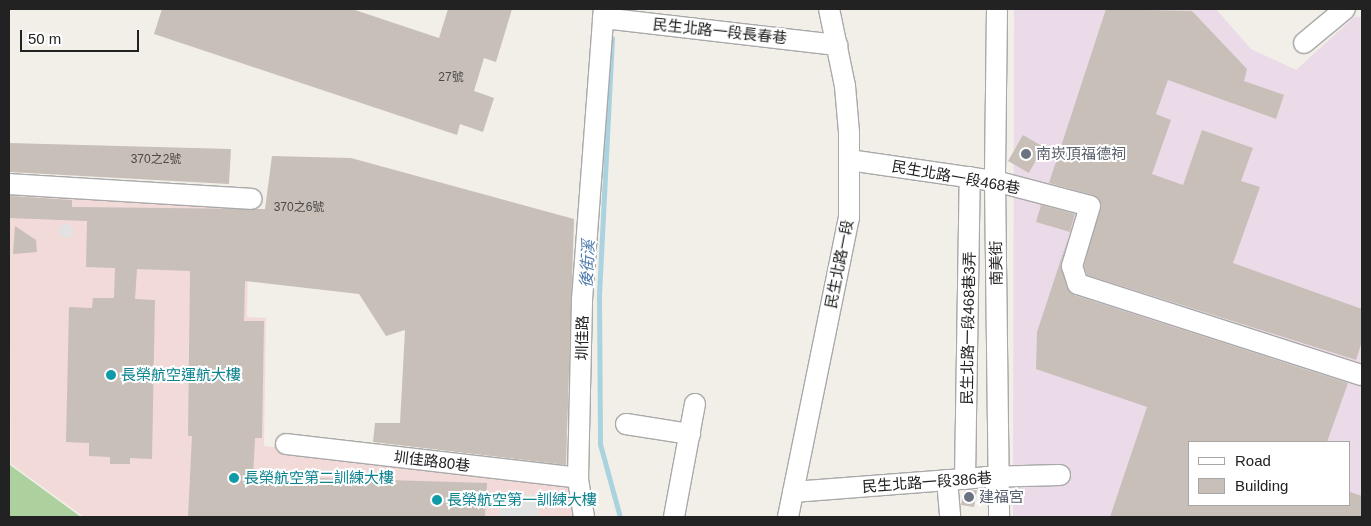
<!DOCTYPE html>
<html>
<head>
<meta charset="utf-8">
<style>
  body { margin:0 }
  #map { position:relative; width:1371px; height:526px; overflow:hidden; background:#f2efe9; font-family:Arial,"Noto Sans TC",sans-serif }
  div>[style] { position:absolute }
  .commercial>* { inset:0; background:#f2dad9 }
  .industrial>* { inset:0; background:#ebdbe8 }
  .forest>* { inset:0; background:#add19e }
  .parking>* { inset:0; background:#e2e2e2 }
  .round { border-radius:50% }
  .stream>* { height:5px; margin:-2.5px; padding:0 2.5px; transform-origin:2.5px; border-radius:2.5px; background:#aad3df }
  .building>* { inset:0; background:#c7bfb8; transform-origin:0 0 }
  .roads { filter:drop-shadow(1px 0 #a9a9a9) drop-shadow(-1px 0 #a9a9a9) drop-shadow(0 1px #a9a9a9) drop-shadow(0 -1px #a9a9a9) }
  .minor>* { height:20px; margin:-10px; padding:0 10px; transform-origin:10px; border-radius:10px; background:#fff }
  .dots>* { width:14px; height:14px; translate:-50% -50%; box-sizing:border-box; border:2px solid #fff; border-radius:50% }
  span { translate:-50% -50%; white-space:nowrap; text-align:center; line-height:1.15; -webkit-text-stroke:4px #fff; paint-order:stroke }
  .number-label { font-size:12px; color:#4b4948 }
  .number-label span { -webkit-text-stroke-width:0 }
  .street-label { font-size:15px; color:#222 }
  .worship-label { font-size:15px; color:#5b616d }
  .left { translate:0 -50%; text-align:left }
  .culture-label { font-size:15px; color:#0d838f }
  .water-label { font-size:16px; color:#4a7aab; font-style:italic }
  .frame { position:absolute; inset:0; border:10px solid #222; pointer-events:none }
  .legend { position:absolute; left:1188px; top:441px; width:162px; height:65px; box-sizing:border-box; background:#fff; border:1px solid #a7a7a7; margin:0; padding:6px 9px; list-style:none; font-size:15px; color:#222 }
  .legend li { display:flex; align-items:center; gap:10px; height:25px }
  .legend b { width:25px; border:1px solid #a7a7a7 }
  .scale { position:absolute; left:20px; top:30px; width:119px; height:22px; box-sizing:border-box; border:2px solid #222; border-top:0; padding-left:6px; font-size:15px; line-height:18px; white-space:nowrap; color:#222; -webkit-text-stroke:4px #fff; paint-order:stroke }
</style>
</head>
<body>
<div id="map">
  <div class="commercial">
    <i style="clip-path:polygon(9px 194px,249px 204px,247px 317px,266px 318px,264px 446px,578px 483px,583px 517px,84px 517px,11px 464px)"></i>
  </div>
  <div class="industrial">
    <i style="clip-path:polygon(evenodd,1014px 9px,1216px 9px,1251px 49px,1296px 70px,1354px 17px,1362px 17px,1362px 517px,1013px 517px,1014px 9px,1190px 442px,1350px 442px,1350px 505px,1190px 505px,1190px 442px)"></i>
  </div>
  <div class="forest">
    <i style="clip-path:polygon(9px 438px,10px 465px,81px 517px,9px 517px)"></i>
  </div>
  <div class="parking">
    <i class="round" style="left:59px;top:224px;width:14px;height:14px"></i>
    <i style="clip-path:polygon(501px 494px,538px 495px,538px 515px,572px 517px,499px 517px)"></i>
  </div>
  <div class="stream">
    <i style="left:612px;top:38px;width:257px;rotate:92.9deg"></i>
    <i style="left:599px;top:295px;width:149px;rotate:89.6deg"></i>
    <i style="left:600px;top:444px;width:76px;rotate:74.7deg"></i>
  </div>
  <div class="building">
    <i style="clip-path:polygon(162px 9px,352px 9px,439px 38px,448px 9px,512px 9px,496px 62px,484px 58px,474px 91px,494px 98px,483px 132px,460px 124px,457px 135px,154px 34px)"></i>
    <i style="clip-path:polygon(1106px 9px,1192px 11px,1247px 69px,1244px 81px,1284px 95px,1276px 119px,1168px 80px,1156px 114px,1171px 120px,1152px 174px,1183px 185px,1202px 130px,1253px 148px,1241px 181px,1260px 187px,1233px 263px,1362px 309px,1362px 341px,1356px 360px,1087px 275px,1084px 266px,1101px 203px,1093px 195px,1049px 183px)"></i>
    <i style="left:1023px;top:135px;width:24px;height:30px;rotate:30deg"></i>
    <i style="clip-path:polygon(9px 143px,231px 149px,229px 184px,9px 172px)"></i>
    <i style="clip-path:polygon(272px 156px,351px 158px,574px 219px,566px 465px,373px 442px,375px 423px,400px 423px,405px 330px,386px 336px,359px 294px,245px 281px,244px 321px,264px 321px,262px 438px,255px 438px,253px 476px,487px 483px,485px 517px,188px 517px,192px 436px,188px 436px,190px 271px,137px 269px,135px 299px,155px 300px,152px 459px,130px 458px,130px 464px,110px 464px,110px 457px,89px 456px,89px 443px,66px 442px,69px 307px,92px 308px,93px 298px,114px 298px,115px 268px,86px 267px,87px 221px,9px 218px,10px 196px,72px 200px,72px 207px,265px 209px)"></i>
    <i style="clip-path:polygon(1041px 205px,1075px 214px,1061px 263px,1067px 288px,1074px 295px,1348px 383px,1327px 442px,1190px 442px,1190px 505px,1350px 505px,1350px 492px,1362px 496px,1362px 517px,1110px 517px,1147px 407px,1036px 369px,1037px 332px,1070px 232px,1036px 222px)"></i>
    <i style="clip-path:polygon(15px 226px,36px 240px,37px 252px,13px 254px)"></i>
    <i style="clip-path:polygon(977px 490px,974px 507px,961px 505px,964px 491px)"></i>
  </div>
  <div class="roads">
    <div class="minor">
      <i style="left:997px;top:9px;width:172px;rotate:90.7deg"></i>
      <i style="left:995px;top:181px;width:336px;rotate:89.3deg"></i>
      <i style="left:603px;top:18px;width:236px;rotate:6.6deg"></i>
      <i style="left:1304px;top:43px;width:53px;rotate:-39.7deg"></i>
      <i style="left:849px;top:160px;width:148px;rotate:8.2deg"></i>
      <i style="left:995px;top:181px;width:98px;rotate:14.7deg"></i>
      <i style="left:1090px;top:206px;width:63px;rotate:106.7deg"></i>
      <i style="left:1072px;top:266px;width:19px;rotate:72deg"></i>
      <i style="left:1078px;top:284px;width:298px;rotate:17.8deg"></i>
      <i style="left:9px;top:184px;width:243px;rotate:3.5deg"></i>
      <i style="left:626px;top:424px;width:65px;rotate:8.9deg"></i>
      <i style="left:286px;top:444px;width:294px;rotate:6.6deg"></i>
      <i style="left:965px;top:479px;width:302px;rotate:-89.1deg"></i>
      <i style="left:947px;top:480px;width:37px;rotate:85deg"></i>
      <i style="left:793px;top:492px;width:194px;rotate:-4.4deg"></i>
      <i style="left:986px;top:477px;width:74px;rotate:-1.5deg"></i>
      <i style="left:584px;top:517px;width:39px;rotate:-99deg"></i>
      <i style="left:578px;top:478px;width:178px;rotate:-88.7deg"></i>
      <i style="left:582px;top:300px;width:292px;rotate:-85.7deg"></i>
      <i style="left:674px;top:517px;width:115px;rotate:-79.5deg"></i>
      <i style="left:788px;top:517px;width:305px;rotate:-78.5deg"></i>
      <i style="left:849px;top:218px;width:86px;rotate:-90deg"></i>
      <i style="left:849px;top:132px;width:46px;rotate:-95deg"></i>
      <i style="left:845px;top:86px;width:79px;rotate:-101.7deg"></i>
    </div>
  </div>
  <div class="dots">
    <i style="left:1026px;top:154px;background:#6b7280"></i>
    <i style="left:111px;top:375px;background:#0f9aa8"></i>
    <i style="left:234px;top:478px;background:#0f9aa8"></i>
    <i style="left:969px;top:497px;background:#6b7280"></i>
    <i style="left:437px;top:500px;background:#0f9aa8"></i>
  </div>
  <div class="number-label">
    <span style="left:451px;top:78px">27號</span>
    <span style="left:156px;top:160px">370之2號</span>
    <span style="left:299px;top:208px">370之6號</span>
  </div>
  <div class="street-label">
    <span style="left:720px;top:31px;rotate:6deg">民生北路一段長春巷</span>
    <span style="left:956px;top:177px;rotate:10deg">民生北路一段468巷</span>
    <span style="left:996px;top:263px;rotate:-91deg">南美街</span>
    <span style="left:839px;top:264px;rotate:-79deg">民生北路一段</span>
    <span style="left:968px;top:328px;rotate:-89deg">民生北路一段468巷3弄</span>
    <span style="left:582px;top:338px;rotate:-89deg">圳佳路</span>
    <span style="left:432px;top:461px;rotate:7deg">圳佳路80巷</span>
    <span style="left:927px;top:482px;rotate:-4deg">民生北路一段386巷</span>
  </div>
  <div class="worship-label">
    <span class="left" style="left:1036px;top:154px">南崁頂福德祠</span>
    <span class="left" style="left:979px;top:497px">建福宮</span>
  </div>
  <div class="culture-label">
    <span class="left" style="left:121px;top:375px">長榮航空運航大樓</span>
    <span class="left" style="left:244px;top:478px">長榮航空第二訓練大樓</span>
    <span class="left" style="left:447px;top:500px">長榮航空第一訓練大樓</span>
  </div>
  <div class="water-label">
    <span style="left:588px;top:264px;rotate:-87deg">後街溪</span>
  </div>
  <div class="frame"></div>
  <ul class="legend">
  <li><b style="height:6px;background:#fff"></b>Road</li>
  <li><b style="height:14px;background:#c7bfb8"></b>Building</li>
  </ul>
  <div class="scale">50 m</div>
</div>
</body>
</html>
